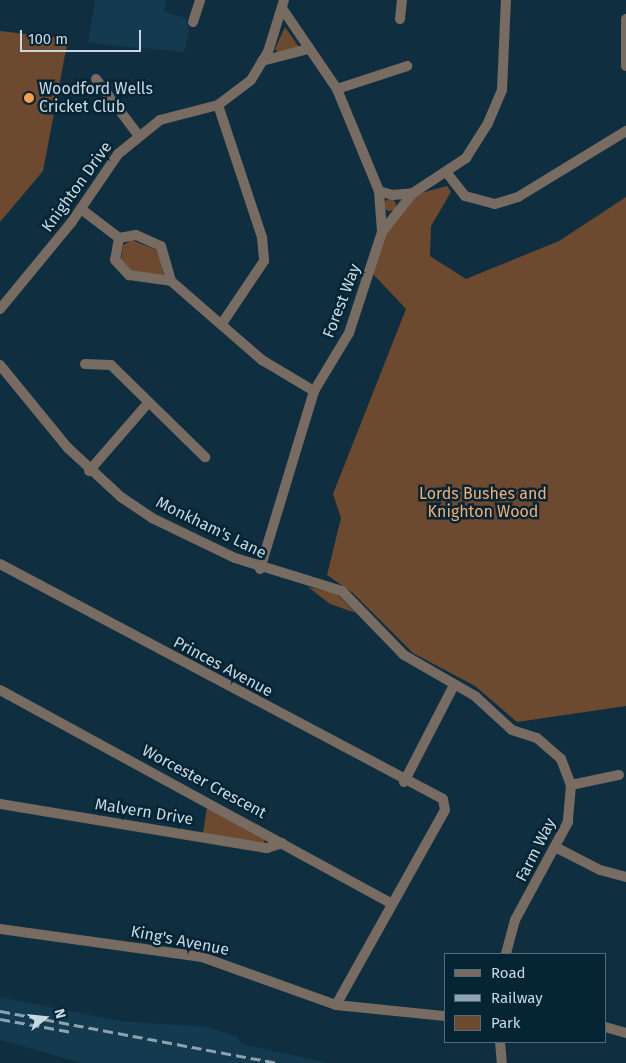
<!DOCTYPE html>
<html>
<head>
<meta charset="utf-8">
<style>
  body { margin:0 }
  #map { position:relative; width:626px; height:1063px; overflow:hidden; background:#0f2e3f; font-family:"Fira Sans",sans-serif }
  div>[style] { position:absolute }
  .built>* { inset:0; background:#133a4f }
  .green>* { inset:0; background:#6d4a2f }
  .round { border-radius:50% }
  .minor>* { height:10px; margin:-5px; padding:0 5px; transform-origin:5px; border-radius:5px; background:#786b62 }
  .rail>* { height:2.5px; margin-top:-1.25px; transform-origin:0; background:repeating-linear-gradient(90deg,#8da3b0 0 10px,transparent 0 15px) }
  .dots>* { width:14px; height:14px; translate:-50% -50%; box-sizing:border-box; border:2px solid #052434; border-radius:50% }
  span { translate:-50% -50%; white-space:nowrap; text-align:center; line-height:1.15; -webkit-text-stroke:5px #052434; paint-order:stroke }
  .poi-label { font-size:16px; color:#c8d9e4 }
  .left { translate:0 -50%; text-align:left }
  .street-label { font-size:16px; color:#c8d9e4 }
  .park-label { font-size:16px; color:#f7ae75 }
  .legend { position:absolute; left:444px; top:953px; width:162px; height:90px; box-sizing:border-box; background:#052434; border:1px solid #536c7a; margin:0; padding:6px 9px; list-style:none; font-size:15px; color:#c8d9e4 }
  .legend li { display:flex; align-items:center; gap:10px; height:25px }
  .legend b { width:25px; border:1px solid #536c7a }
  .north { position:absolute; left:20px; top:993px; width:50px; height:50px; -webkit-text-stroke:4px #052434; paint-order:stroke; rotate:74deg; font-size:14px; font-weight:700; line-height:20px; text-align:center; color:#c8d9e4 }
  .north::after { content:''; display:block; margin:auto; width:18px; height:22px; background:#c8d9e4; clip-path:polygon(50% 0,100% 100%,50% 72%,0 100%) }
  .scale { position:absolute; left:20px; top:30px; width:121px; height:22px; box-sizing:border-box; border:2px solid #c8d9e4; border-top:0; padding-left:6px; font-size:15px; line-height:18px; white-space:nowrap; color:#c8d9e4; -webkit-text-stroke:4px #052434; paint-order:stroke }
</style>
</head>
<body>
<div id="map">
  <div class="built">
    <i style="clip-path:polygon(95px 0,166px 0,164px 12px,186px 18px,189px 32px,184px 52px,88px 43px)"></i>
    <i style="clip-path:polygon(0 997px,120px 1021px,207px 1027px,237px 1037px,242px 1044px,328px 1063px,82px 1063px,0 1040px)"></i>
  </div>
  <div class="green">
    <i style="clip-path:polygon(285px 27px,299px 47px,278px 53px,275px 49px)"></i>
    <i style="clip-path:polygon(0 31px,68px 39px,43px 171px,0 222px)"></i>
    <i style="clip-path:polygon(447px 186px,451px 192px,431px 226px,430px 256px,466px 279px,559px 241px,626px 197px,626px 706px,517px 722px,475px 686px,413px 653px,353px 593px,327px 575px,341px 518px,333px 494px,406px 309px,373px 274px,386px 232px,414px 195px)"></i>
    <i class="round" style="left:384px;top:199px;width:12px;height:12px"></i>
    <i style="clip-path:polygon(132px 240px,159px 251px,164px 279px,131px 270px,121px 260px,123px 245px)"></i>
    <i style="clip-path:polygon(308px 587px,336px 593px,356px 613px,330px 604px)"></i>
    <i style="clip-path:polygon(207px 807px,265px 837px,264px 843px,203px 833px)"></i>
  </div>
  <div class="minor">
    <i style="left:400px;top:19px;width:19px;rotate:-84deg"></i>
    <i style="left:626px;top:19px;width:47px;rotate:90deg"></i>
    <i style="left:193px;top:22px;width:23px;rotate:-72deg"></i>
    <i style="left:262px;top:61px;width:48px;rotate:-14.6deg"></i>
    <i style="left:96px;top:79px;width:71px;rotate:53deg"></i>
    <i style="left:337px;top:89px;width:74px;rotate:-18.2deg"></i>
    <i style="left:218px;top:105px;width:139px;rotate:71.6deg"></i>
    <i style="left:262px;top:237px;width:24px;rotate:85deg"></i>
    <i style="left:264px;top:261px;width:73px;rotate:123.9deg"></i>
    <i style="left:447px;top:173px;width:29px;rotate:52deg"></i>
    <i style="left:465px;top:196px;width:31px;rotate:15deg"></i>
    <i style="left:495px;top:204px;width:24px;rotate:-17deg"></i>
    <i style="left:518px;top:197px;width:127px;rotate:-31.4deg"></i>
    <i style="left:379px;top:191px;width:14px;rotate:17deg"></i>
    <i style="left:392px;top:195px;width:21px;rotate:-5deg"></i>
    <i style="left:413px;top:193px;width:50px;rotate:128.5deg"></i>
    <i style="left:413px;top:193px;width:64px;rotate:-33.4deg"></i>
    <i style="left:466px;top:158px;width:41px;rotate:-57.8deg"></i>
    <i style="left:488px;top:123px;width:36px;rotate:-67deg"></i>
    <i style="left:502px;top:90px;width:90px;rotate:-87.5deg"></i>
    <i style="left:81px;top:209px;width:48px;rotate:37.3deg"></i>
    <i style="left:119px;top:238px;width:17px;rotate:-10deg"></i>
    <i style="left:136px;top:235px;width:27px;rotate:24deg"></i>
    <i style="left:161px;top:246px;width:36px;rotate:74deg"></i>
    <i style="left:171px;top:281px;width:121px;rotate:41deg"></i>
    <i style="left:262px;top:360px;width:61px;rotate:30.8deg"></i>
    <i style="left:119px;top:238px;width:22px;rotate:100deg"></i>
    <i style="left:115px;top:260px;width:21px;rotate:47deg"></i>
    <i style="left:129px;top:275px;width:42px;rotate:8.1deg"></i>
    <i style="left:0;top:309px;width:112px;rotate:-50.5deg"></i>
    <i style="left:71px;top:223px;width:83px;rotate:-55.7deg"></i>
    <i style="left:118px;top:154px;width:54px;rotate:-39deg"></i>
    <i style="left:160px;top:120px;width:60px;rotate:-14.5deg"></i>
    <i style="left:218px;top:105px;width:41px;rotate:-37.1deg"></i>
    <i style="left:251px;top:80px;width:33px;rotate:-59deg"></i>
    <i style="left:268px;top:52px;width:54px;rotate:-72.9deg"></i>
    <i style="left:85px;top:364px;width:26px;rotate:2deg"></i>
    <i style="left:111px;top:365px;width:132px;rotate:44.4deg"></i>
    <i style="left:0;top:365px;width:107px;rotate:50.7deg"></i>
    <i style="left:68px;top:448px;width:72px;rotate:42.8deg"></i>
    <i style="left:121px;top:497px;width:37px;rotate:34deg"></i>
    <i style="left:152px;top:518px;width:92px;rotate:25.7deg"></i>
    <i style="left:235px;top:558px;width:112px;rotate:17.1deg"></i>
    <i style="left:342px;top:591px;width:89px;rotate:45.9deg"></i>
    <i style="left:404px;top:655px;width:82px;rotate:30deg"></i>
    <i style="left:475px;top:696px;width:50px;rotate:42.6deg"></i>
    <i style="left:512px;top:730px;width:26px;rotate:18deg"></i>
    <i style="left:537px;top:738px;width:32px;rotate:41deg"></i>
    <i style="left:561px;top:759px;width:28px;rotate:69deg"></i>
    <i style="left:571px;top:785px;width:37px;rotate:95deg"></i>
    <i style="left:568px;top:822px;width:111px;rotate:118.4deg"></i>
    <i style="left:515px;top:920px;width:35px;rotate:105deg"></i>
    <i style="left:89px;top:471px;width:91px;rotate:-49deg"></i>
    <i style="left:0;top:564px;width:501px;rotate:27.94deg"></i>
    <i style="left:443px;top:799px;width:11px;rotate:80deg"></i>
    <i style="left:445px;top:810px;width:223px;rotate:119.2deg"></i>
    <i style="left:260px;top:569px;width:186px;rotate:-73.1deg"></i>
    <i style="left:314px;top:391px;width:68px;rotate:-58.9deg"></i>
    <i style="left:349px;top:333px;width:106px;rotate:-71.9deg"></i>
    <i style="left:382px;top:232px;width:41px;rotate:-94.2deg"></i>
    <i style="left:379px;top:191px;width:110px;rotate:-112.4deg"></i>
    <i style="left:337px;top:89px;width:98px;rotate:-124.2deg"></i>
    <i style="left:0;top:690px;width:445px;rotate:28.6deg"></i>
    <i style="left:404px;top:782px;width:109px;rotate:-62.7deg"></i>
    <i style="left:571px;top:785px;width:49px;rotate:-11.8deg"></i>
    <i style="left:0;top:804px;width:271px;rotate:9.4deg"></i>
    <i style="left:267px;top:848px;width:16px;rotate:-18deg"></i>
    <i style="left:557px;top:848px;width:48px;rotate:27.1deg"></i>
    <i style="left:600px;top:870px;width:27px;rotate:15deg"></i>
    <i style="left:0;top:929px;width:204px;rotate:7.9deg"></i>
    <i style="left:202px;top:957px;width:142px;rotate:19.7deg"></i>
    <i style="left:336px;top:1005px;width:110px;rotate:5.8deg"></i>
    <i style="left:605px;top:1027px;width:22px;rotate:16deg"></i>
    <i style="left:500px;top:1042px;width:21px;rotate:85deg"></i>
  </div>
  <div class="rail">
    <i style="left:0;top:1011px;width:284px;rotate:10.6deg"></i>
    <i style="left:0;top:1019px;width:73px;rotate:10.2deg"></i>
  </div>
  <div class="dots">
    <i style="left:29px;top:98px;background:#fb9e50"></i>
  </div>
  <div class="poi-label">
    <span class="left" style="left:39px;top:98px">Woodford Wells<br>Cricket Club</span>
  </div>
  <div class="street-label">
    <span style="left:77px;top:187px;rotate:-54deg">Knighton Drive</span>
    <span style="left:342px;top:301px;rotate:-69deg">Forest Way</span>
    <span style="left:211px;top:528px;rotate:26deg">Monkham's Lane</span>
    <span style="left:223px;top:667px;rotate:28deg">Princes Avenue</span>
    <span style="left:204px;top:782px;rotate:28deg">Worcester Crescent</span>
    <span style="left:144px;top:812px;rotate:9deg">Malvern Drive</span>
    <span style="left:536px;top:850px;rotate:-63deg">Farm Way</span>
    <span style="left:180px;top:941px;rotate:11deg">King's Avenue</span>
  </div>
  <div class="park-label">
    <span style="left:483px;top:503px">Lords Bushes and<br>Knighton Wood</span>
  </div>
  <ul class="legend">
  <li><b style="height:6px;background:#786b62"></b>Road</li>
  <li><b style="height:6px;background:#8da3b0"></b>Railway</li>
  <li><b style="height:14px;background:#6d4a2f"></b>Park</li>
  </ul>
  <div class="north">N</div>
  <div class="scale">100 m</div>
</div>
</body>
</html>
